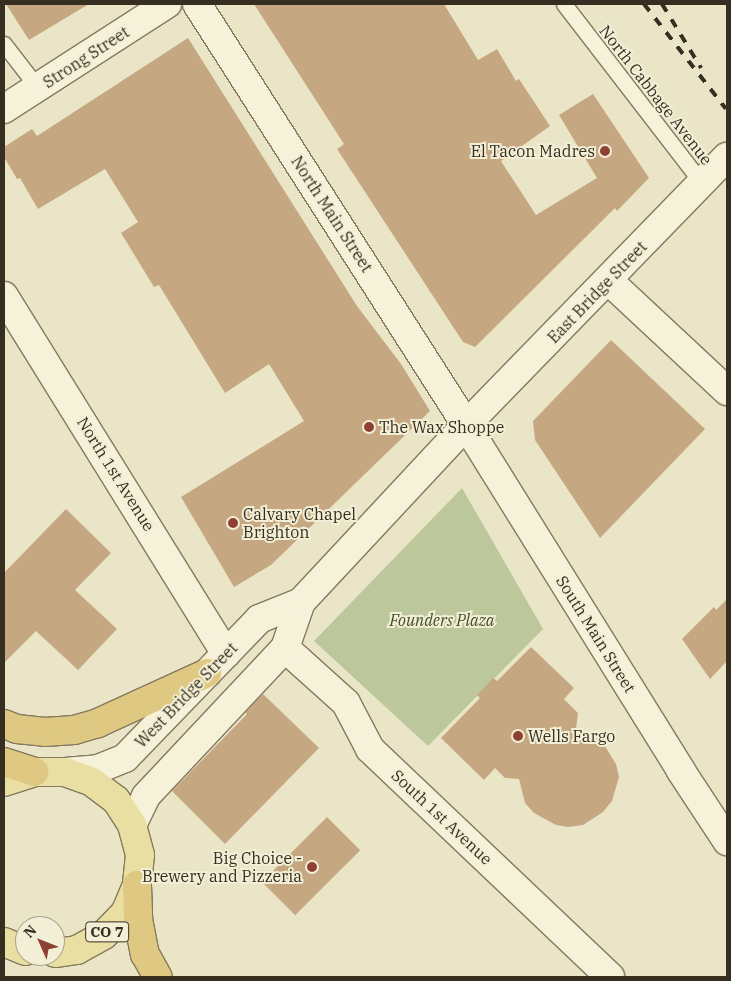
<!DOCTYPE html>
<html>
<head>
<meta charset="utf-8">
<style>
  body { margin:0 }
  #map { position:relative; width:731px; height:981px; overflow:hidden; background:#eae5c7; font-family:"IBM Plex Serif",serif }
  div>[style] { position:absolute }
  .green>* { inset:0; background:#bcc89c }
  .building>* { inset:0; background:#c5a881; transform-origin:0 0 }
  .roads { filter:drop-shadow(1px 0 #85795e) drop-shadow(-1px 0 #85795e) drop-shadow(0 1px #85795e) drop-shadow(0 -1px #85795e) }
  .service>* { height:15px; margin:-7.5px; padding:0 7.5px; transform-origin:7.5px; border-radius:7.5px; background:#f6f2da }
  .minor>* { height:28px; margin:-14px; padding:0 14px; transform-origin:14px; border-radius:14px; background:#f6f2da }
  .tertiary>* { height:28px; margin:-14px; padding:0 14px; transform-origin:14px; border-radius:14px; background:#f6f2da }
  .secondary>* { height:28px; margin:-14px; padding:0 14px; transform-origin:14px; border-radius:14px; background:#f6f2da }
  .primary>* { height:28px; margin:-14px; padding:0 14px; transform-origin:14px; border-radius:14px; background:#eadfa3 }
  .trunk>* { height:28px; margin:-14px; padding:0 14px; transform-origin:14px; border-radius:14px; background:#dec882 }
  .rail>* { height:4px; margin-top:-2px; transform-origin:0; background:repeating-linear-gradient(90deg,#362e20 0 9px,transparent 0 18px) }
  .dots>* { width:14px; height:14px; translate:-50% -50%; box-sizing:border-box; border:2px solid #f3efd6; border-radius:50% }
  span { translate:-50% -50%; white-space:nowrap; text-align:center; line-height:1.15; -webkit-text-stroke:4px #f3efd6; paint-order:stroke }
  .shield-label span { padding:1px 4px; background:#f3efd6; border:1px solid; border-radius:4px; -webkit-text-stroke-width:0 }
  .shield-label { font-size:15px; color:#362e20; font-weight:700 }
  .street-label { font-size:16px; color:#362e20 }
  .poi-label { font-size:16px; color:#362e20 }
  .right { translate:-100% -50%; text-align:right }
  .left { translate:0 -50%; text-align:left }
  .park-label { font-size:16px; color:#415129; font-style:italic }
  .frame { position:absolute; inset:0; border:5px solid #362e20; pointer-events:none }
  .north { position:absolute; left:15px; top:916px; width:50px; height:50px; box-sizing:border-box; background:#f3efd6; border:1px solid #a7a28d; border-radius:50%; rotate:314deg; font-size:14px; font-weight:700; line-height:20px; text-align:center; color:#362e20 }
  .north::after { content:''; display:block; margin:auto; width:18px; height:22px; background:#8e4133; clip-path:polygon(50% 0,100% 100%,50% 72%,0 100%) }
</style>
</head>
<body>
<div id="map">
  <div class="green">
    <i style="clip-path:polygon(462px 488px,543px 629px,428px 746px,314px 641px)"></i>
  </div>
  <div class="building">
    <i style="clip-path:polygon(6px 4px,89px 4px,29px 40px)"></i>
    <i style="clip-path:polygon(254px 4px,444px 4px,478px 60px,497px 49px,516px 81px,519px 79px,550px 126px,501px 161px,536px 215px,597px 178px,559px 115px,593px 94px,649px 178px,617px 211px,615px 208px,475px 347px,463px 342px,337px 149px,344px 144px)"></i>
    <i style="clip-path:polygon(188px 38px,357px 306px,401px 364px,430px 411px,271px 565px,234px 587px,181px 497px,304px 421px,269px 364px,225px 393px,159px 285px,154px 287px,121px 233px,138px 222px,105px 169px,38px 209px,20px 178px,17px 179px,4px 157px,4px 147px,32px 129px,37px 136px)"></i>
    <i style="clip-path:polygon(611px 340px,705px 429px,600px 538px,535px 440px,533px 421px)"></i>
    <i style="clip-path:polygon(66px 509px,111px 553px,75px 590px,117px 629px,78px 670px,36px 631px,4px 663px,4px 573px)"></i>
    <i style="clip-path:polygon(727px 599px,727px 661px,710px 679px,682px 639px,714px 607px,716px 610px)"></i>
    <i style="clip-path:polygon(531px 647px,574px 688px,564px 699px,578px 713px,576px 729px,591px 734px,603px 743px,616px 764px,619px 777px,612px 801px,603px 812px,583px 825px,568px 827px,556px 825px,534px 813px,525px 803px,519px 779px,505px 778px,495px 768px,484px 780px,441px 738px,480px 698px,477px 695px,493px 678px,497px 681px)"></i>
    <i style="clip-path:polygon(263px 694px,319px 748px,225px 844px,172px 791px,247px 714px,245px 713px)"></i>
    <i style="left:327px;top:817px;width:47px;height:92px;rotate:45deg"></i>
  </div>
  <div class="roads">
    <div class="service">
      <i style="left:564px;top:4px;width:226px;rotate:52.4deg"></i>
      <i style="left:4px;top:44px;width:56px;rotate:52.3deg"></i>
    </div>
    <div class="minor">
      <i style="left:608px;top:280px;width:163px;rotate:43deg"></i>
      <i style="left:4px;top:296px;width:421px;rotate:58.2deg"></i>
      <i style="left:285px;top:648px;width:82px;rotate:42deg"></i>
      <i style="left:346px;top:703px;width:52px;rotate:62.4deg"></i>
      <i style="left:370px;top:749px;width:331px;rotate:43.5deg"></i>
    </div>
    <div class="tertiary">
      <i style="left:197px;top:4px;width:500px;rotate:57.4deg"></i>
      <i style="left:466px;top:425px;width:407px;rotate:58.1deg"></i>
      <i style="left:681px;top:771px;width:84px;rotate:56.7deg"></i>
      <i style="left:4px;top:109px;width:194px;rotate:-32.8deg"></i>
    </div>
    <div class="secondary">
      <i style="left:65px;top:772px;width:33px;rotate:-5deg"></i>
      <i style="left:98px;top:769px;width:29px;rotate:-22deg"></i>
      <i style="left:125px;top:758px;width:193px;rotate:-46deg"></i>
      <i style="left:259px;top:619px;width:45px;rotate:-22deg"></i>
      <i style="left:132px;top:825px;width:32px;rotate:-64deg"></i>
      <i style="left:146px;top:796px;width:203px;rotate:-46.8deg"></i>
      <i style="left:285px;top:648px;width:49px;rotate:-70.8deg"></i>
      <i style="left:301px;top:602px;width:242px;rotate:-47deg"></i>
      <i style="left:466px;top:425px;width:374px;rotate:-45.8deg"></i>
    </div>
    <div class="primary">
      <i style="left:4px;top:782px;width:32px;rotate:-18deg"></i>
      <i style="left:34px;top:772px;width:31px"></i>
      <i style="left:65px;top:772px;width:29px;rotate:20deg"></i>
      <i style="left:92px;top:782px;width:30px;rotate:37deg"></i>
      <i style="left:116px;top:800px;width:30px;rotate:57deg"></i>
      <i style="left:132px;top:825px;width:31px;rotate:75deg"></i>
      <i style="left:140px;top:855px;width:30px;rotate:96deg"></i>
      <i style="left:137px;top:885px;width:30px;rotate:113deg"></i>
      <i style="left:125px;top:913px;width:30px;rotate:134deg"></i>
      <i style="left:104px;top:935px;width:31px;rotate:151deg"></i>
      <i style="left:77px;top:950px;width:22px;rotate:172deg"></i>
      <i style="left:4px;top:942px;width:23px;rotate:23deg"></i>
    </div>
    <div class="trunk">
      <i style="left:4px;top:724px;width:14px;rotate:21deg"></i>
      <i style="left:17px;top:729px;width:28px;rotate:6deg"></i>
      <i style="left:45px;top:732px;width:29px;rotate:-4deg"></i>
      <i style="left:74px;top:730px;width:25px;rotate:-16deg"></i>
      <i style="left:98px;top:723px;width:120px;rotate:-24.6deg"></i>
      <i style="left:4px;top:762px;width:32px;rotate:18deg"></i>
      <i style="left:137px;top:885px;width:34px;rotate:88deg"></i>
      <i style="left:138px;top:919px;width:36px;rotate:79deg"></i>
      <i style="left:145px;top:954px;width:26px;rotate:61deg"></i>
    </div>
  </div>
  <div class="rail">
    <i style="left:644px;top:4px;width:133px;rotate:52deg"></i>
    <i style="left:662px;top:4px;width:75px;rotate:58.6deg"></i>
  </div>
  <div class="dots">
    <i style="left:605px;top:151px;background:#8e4133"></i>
    <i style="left:369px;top:427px;background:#8e4133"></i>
    <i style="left:233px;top:523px;background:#8e4133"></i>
    <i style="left:518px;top:736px;background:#8e4133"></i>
    <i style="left:312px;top:867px;background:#8e4133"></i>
  </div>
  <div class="shield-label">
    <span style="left:107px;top:932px">CO 7</span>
  </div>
  <div class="street-label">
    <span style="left:86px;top:57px;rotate:-33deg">Strong Street</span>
    <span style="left:656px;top:95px;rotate:52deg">North Cabbage Avenue</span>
    <span style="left:332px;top:214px;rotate:57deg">North Main Street</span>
    <span style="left:597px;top:292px;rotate:-46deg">East Bridge Street</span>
    <span style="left:116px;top:474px;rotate:58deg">North 1st Avenue</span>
    <span style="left:596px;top:634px;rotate:58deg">South Main Street</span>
    <span style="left:186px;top:695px;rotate:-46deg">West Bridge Street</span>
    <span style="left:442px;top:817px;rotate:43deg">South 1st Avenue</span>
  </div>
  <div class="poi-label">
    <span class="right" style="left:595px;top:151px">El Tacon Madres</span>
    <span class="left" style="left:379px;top:427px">The Wax Shoppe</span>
    <span class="left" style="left:243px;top:523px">Calvary Chapel<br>Brighton</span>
    <span class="left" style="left:528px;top:736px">Wells Fargo</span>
    <span class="right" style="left:302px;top:867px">Big Choice -<br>Brewery and Pizzeria</span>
  </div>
  <div class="park-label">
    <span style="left:442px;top:620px">Founders Plaza</span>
  </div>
  <div class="frame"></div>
  <div class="north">N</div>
</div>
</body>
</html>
